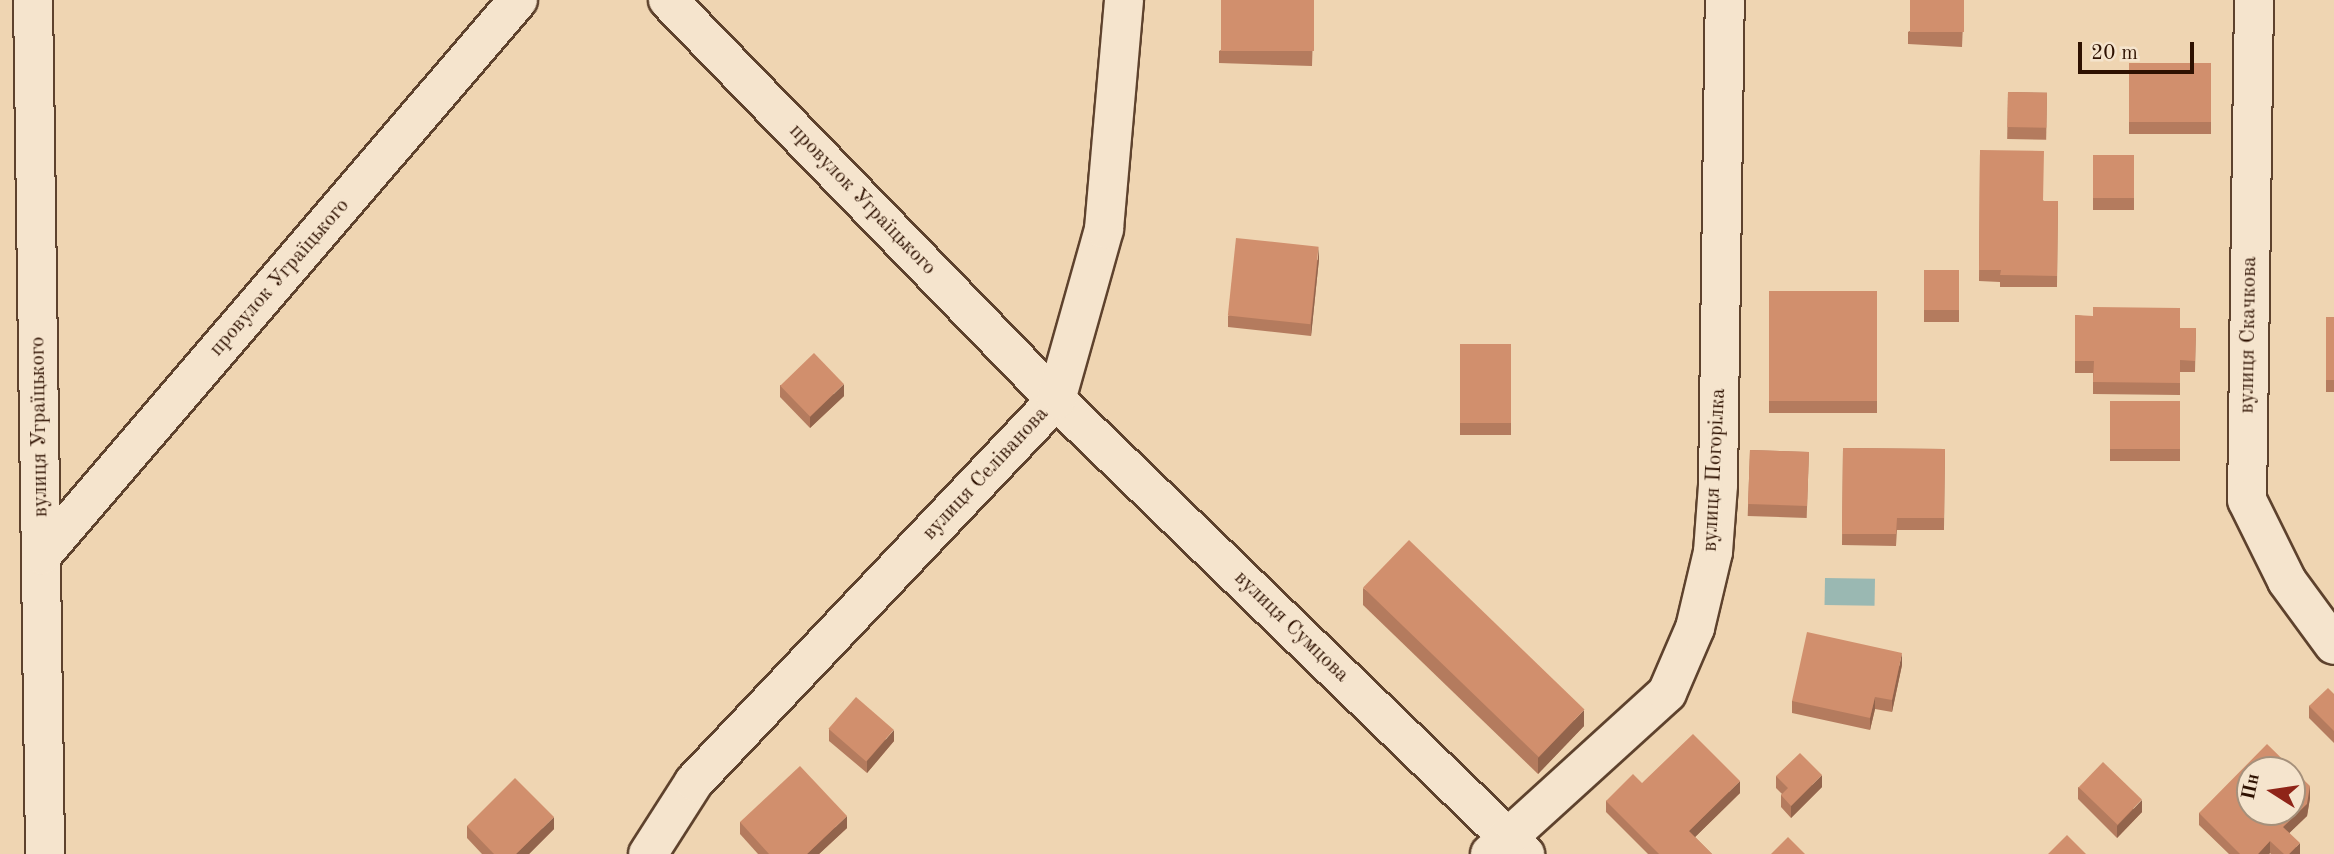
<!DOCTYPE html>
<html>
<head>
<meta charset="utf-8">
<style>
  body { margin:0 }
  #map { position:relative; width:2334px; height:854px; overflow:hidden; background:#efd5b2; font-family:"Old Standard TT",serif }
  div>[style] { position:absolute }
  .water>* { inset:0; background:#9ab8b2; transform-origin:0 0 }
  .roads { filter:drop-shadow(2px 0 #5e422d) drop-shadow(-2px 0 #5e422d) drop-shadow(0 2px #5e422d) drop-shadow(0 -2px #5e422d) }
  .minor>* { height:38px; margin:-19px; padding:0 19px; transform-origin:19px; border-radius:19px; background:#f5e4cd }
  .wall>* { inset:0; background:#b47b5e; transform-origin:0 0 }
  .shaded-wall>* { inset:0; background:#92644c }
  .building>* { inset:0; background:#d18f6d; transform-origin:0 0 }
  span { translate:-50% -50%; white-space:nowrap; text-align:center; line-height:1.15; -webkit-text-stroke:5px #f5e4cd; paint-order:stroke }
  .street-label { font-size:21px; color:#2e1101 }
  .north { position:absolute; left:2236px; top:756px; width:70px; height:70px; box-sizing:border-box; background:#f5e4cd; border:2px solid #a5907b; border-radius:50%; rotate:282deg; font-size:19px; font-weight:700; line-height:28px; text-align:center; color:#2e1101 }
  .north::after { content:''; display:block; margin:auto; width:24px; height:32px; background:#8f2418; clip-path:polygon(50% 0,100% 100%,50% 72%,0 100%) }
  .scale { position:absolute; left:2078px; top:42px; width:116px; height:32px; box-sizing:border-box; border:4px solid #2e1101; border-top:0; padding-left:9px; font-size:21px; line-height:24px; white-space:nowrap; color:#2e1101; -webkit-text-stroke:5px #f5e4cd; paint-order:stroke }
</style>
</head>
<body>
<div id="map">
  <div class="water">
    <i style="left:1825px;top:578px;width:50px;height:27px;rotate:1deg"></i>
  </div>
  <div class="roads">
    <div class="minor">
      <i style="left:33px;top:0;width:854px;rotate:89.19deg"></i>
      <i style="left:668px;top:0;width:557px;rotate:45.87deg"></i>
      <i style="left:1056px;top:400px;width:653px;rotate:44.07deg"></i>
      <i style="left:2254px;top:0;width:500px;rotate:90.8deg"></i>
      <i style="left:2247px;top:500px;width:90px;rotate:63.7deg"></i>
      <i style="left:2287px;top:581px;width:79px;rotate:53.7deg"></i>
      <i style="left:42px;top:555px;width:731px;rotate:-49.38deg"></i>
      <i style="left:648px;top:854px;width:85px;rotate:-57.4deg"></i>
      <i style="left:694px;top:782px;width:526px;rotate:-46.54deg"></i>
      <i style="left:1056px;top:400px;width:178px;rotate:-74.3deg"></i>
      <i style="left:1104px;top:229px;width:230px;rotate:-85deg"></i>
      <i style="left:1490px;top:854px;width:239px;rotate:-42.3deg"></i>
      <i style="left:1667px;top:693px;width:71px;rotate:-66.7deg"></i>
      <i style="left:1695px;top:628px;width:78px;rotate:-76.7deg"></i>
      <i style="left:1713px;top:552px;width:67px;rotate:-85.7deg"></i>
      <i style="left:1718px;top:485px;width:485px;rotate:-89.2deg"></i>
    </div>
  </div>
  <div class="wall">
    <i style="clip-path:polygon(1314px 0,1312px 66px,1219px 63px,1219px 51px)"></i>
    <i style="clip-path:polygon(1964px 0,1962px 47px,1908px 44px,1908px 32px)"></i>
    <i style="left:2211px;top:63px;width:71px;height:82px;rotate:90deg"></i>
    <i style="left:2008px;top:92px;width:39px;height:47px;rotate:1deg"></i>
    <i style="clip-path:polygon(1980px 150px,2044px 201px,2058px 201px,2057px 287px,2000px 287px,2000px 282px,1979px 281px)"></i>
    <i style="left:2093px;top:155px;width:41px;height:55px"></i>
    <i style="clip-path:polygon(1319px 259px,1311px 336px,1228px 327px,1228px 316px)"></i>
    <i style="left:1924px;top:270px;width:35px;height:52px"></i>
    <i style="left:1769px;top:291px;width:108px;height:122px"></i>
    <i style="clip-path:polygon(2075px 315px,2180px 328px,2196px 328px,2195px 372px,2180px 372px,2180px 395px,2093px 394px,2093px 373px,2075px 373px)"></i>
    <i style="left:2326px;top:317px;width:8px;height:75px"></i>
    <i style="left:1511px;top:344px;width:91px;height:51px;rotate:90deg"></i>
    <i style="clip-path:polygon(780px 385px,844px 396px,810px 428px,780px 397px)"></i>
    <i style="left:2110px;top:401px;width:70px;height:60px"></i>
    <i style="clip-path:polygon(1843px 448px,1945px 449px,1944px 530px,1897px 530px,1896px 546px,1842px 545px)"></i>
    <i style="left:1750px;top:450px;width:59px;height:66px;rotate:2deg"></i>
    <i style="clip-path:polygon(1363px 588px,1584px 726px,1538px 774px,1363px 605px)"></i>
    <i style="clip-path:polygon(1902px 665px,1892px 712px,1875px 709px,1870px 730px,1792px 713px,1792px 701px)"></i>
    <i style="clip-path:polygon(2334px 694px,2334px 743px,2309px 718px,2309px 706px)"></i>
    <i style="clip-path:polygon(829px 729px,894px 741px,867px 773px,829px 741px)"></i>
    <i style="clip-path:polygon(1776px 776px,1822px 787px,1791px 818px,1781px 807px,1781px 795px,1782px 794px,1776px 788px)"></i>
    <i style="clip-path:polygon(1642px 783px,1740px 793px,1695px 837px,1712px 854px,1648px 854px,1606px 812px,1606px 801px)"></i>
    <i style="clip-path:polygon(2078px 787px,2142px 812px,2117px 838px,2078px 799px)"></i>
    <i style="clip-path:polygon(2310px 798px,2307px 816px,2289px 833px,2300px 854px,2271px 854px,2270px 853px,2269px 854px,2229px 854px,2199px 825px,2199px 813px)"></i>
    <i style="clip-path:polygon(740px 822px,847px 828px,819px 854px,758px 854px,740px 834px)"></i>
    <i style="clip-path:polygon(467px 826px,554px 829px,529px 854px,482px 854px,467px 838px)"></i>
  </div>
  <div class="shaded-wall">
    <i style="clip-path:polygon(1319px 247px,1319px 259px,1311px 336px,1311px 324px)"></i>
    <i style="clip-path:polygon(844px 384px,844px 396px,810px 428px,810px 417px)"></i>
    <i style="clip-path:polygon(1902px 653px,1902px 665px,1892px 712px,1892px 700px)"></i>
    <i style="clip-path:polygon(1875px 697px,1875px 709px,1870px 730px,1870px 718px)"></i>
    <i style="clip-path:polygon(1584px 710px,1584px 726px,1538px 774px,1538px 758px)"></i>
    <i style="clip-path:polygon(894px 730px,894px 741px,867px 773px,867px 761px)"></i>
    <i style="clip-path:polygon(1822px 775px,1822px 787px,1791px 818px,1791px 806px)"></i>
    <i style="clip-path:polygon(1740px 781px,1740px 793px,1689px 843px,1689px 831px)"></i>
    <i style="clip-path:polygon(2310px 786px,2310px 798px,2307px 816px,2283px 839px,2283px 827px)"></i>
    <i style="clip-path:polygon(2142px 800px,2142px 812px,2117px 838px,2117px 826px)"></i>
    <i style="clip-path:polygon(847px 816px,847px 828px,819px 854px,807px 854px)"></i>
    <i style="clip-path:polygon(554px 817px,554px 829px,529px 854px,516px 854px)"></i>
    <i style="clip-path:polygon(2270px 841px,2270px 853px,2269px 854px,2258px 854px)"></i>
    <i style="clip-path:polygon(2300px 843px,2300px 854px,2289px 854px)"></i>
  </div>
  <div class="building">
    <i style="left:1221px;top:0;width:93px;height:51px"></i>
    <i style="left:1910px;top:0;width:54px;height:32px"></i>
    <i style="left:2211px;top:63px;width:59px;height:82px;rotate:90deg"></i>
    <i style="left:2008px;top:92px;width:39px;height:35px;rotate:1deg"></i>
    <i style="clip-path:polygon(1980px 150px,2044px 151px,2043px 201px,2058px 201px,2057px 276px,2000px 275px,2001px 270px,1979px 270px)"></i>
    <i style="left:2093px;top:155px;width:41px;height:43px"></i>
    <i style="left:1236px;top:238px;width:83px;height:78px;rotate:6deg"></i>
    <i style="left:1924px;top:270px;width:35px;height:40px"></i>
    <i style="left:1769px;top:291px;width:108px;height:110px"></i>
    <i style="clip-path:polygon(2093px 307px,2180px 308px,2180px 328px,2196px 328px,2195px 361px,2180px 360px,2180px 383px,2093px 382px,2094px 361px,2075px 361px,2075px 315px,2093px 316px)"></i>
    <i style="left:2326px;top:317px;width:8px;height:63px"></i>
    <i style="left:1511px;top:344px;width:79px;height:51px;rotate:90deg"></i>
    <i style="left:814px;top:353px;width:43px;height:47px;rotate:46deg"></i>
    <i style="left:2110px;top:401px;width:70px;height:48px"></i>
    <i style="clip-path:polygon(1843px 448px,1945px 449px,1944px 518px,1897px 518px,1896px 534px,1842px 534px)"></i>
    <i style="left:1750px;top:450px;width:59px;height:54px;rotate:2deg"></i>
    <i style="left:1409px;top:540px;width:244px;height:66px;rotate:44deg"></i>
    <i style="clip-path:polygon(1807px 632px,1902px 653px,1892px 700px,1875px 697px,1870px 718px,1792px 701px)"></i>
    <i style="clip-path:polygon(2328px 688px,2334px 694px,2334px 731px,2309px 706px)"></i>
    <i style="left:856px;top:697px;width:50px;height:42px;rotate:41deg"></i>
    <i style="clip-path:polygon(1693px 734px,1740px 781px,1689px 831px,1712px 854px,1659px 854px,1606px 801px,1633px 774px,1642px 783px)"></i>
    <i style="clip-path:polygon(evenodd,2267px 744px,2310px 786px,2307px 804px,2283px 827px,2300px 843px,2289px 854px,2284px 854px,2270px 841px,2258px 854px,2240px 854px,2199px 813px,2267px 744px,2250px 770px,2292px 770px,2292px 812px,2250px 812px,2250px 770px)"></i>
    <i style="clip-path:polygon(1800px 753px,1822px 775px,1791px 806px,1781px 795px,1788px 788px,1776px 776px)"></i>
    <i style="left:2103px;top:762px;width:54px;height:35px;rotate:44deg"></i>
    <i style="clip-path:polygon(800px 766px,847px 816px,807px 854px,769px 854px,740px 822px)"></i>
    <i style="clip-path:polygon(515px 778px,554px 817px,516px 854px,494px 854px,467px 826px)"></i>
    <i style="clip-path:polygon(2067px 835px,2086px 854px,2048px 854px)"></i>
    <i style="clip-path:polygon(1788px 837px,1805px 854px,1771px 854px)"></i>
  </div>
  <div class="street-label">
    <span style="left:862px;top:200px;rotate:46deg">провулок Уграїцького</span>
    <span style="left:280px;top:278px;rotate:-49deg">провулок Уграїцького</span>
    <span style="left:2249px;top:335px;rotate:-89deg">вулиця Скачкова</span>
    <span style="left:40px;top:427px;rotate:-91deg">вулиця Уграїцького</span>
    <span style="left:1715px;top:470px;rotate:-87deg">вулиця Погорілка</span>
    <span style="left:986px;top:474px;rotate:-47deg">вулиця Селіванова</span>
    <span style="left:1291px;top:627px;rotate:44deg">вулиця Сумцова</span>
  </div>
  <div class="north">Пн</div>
  <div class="scale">20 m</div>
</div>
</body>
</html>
